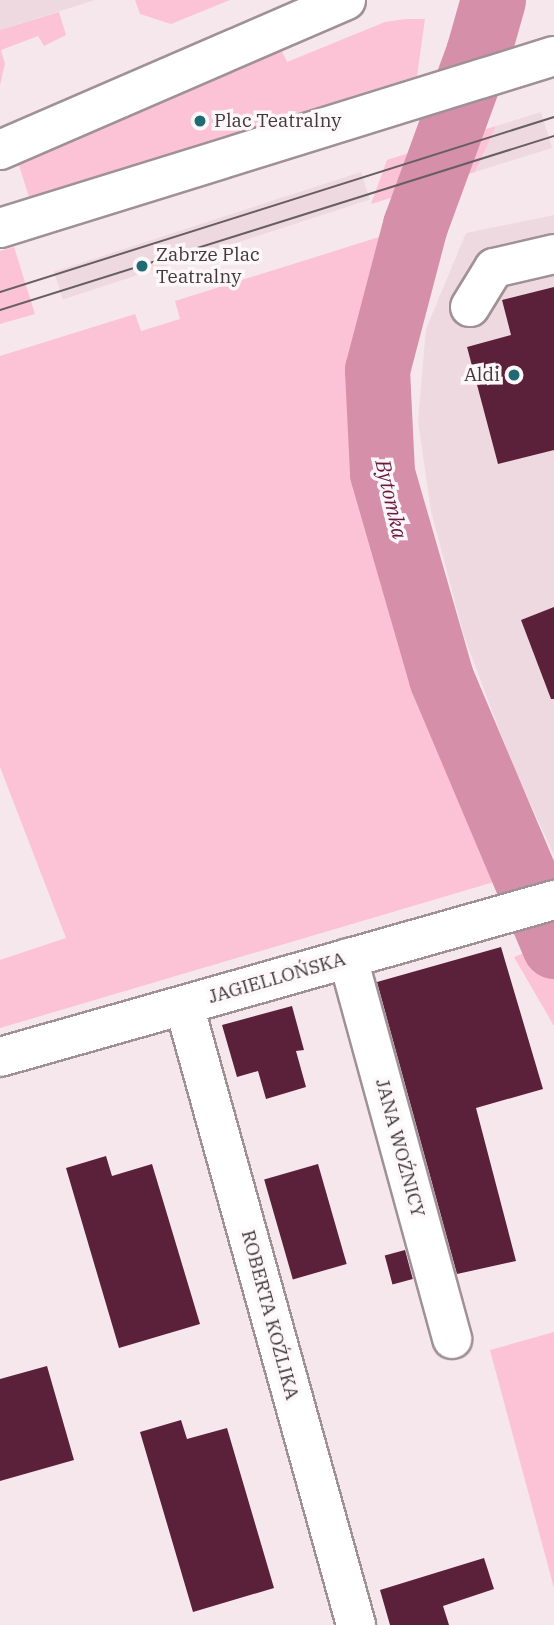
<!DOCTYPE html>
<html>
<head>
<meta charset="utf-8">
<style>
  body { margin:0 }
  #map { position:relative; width:554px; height:1625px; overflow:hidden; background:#f6e7ec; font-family:"IBM Plex Serif",serif }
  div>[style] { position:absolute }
  .built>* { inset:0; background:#efd9e0; transform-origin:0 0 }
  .green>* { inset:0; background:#fcc2d5 }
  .river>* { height:65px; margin:-32.5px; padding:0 32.5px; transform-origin:32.5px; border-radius:32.5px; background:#d68fa8 }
  .building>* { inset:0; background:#5c213a; transform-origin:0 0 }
  .roads { filter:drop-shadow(2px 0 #9f9196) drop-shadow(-2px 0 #9f9196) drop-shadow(0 2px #9f9196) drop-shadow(0 -2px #9f9196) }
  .minor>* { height:38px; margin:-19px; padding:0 19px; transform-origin:19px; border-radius:19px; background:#fff }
  .major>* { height:38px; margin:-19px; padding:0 19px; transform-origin:19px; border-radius:19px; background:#fff }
  .tram>* { height:2px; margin:-1px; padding:0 1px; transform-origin:1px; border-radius:1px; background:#665e61 }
  .dots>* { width:19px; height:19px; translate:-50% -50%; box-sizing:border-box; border:4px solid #fdf7f9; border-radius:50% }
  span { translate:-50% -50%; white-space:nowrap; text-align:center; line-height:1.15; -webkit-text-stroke:7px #fdf7f9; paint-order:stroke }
  .poi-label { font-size:19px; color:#3f393b }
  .left { translate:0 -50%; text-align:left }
  .right { translate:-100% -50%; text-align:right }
  .street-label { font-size:19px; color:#3f393b }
  .water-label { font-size:21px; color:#6b183f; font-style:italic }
</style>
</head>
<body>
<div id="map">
  <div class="built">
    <i style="clip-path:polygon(0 0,95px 0,0 30px)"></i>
    <i style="clip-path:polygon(541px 112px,552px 148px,475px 172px,496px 126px)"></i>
    <i style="left:361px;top:172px;width:29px;height:323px;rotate:72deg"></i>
    <i style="clip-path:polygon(554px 215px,554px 855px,512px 764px,464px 636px,431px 511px,418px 421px,426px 329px,466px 233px)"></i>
  </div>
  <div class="green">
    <i style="clip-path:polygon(135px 0,230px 0,171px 24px,140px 14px)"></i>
    <i style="clip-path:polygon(59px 12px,66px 35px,44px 46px,38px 36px,1px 50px,5px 64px,0 85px,0 30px)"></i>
    <i style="clip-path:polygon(405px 19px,425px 19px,417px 76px,29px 197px,18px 162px,282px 51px,287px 62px,385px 22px)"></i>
    <i style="clip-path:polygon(496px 126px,475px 172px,371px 204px,387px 160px)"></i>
    <i style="clip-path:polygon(392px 233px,364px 365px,372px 485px,429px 679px,504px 879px,0 1028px,0 960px,66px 938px,0 767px,0 356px,135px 314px,141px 331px,180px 319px,175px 301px)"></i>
    <i style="clip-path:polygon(14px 247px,35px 314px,0 324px,0 251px)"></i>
    <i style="clip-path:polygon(532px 950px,554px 977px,554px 1026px,514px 957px)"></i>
    <i style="clip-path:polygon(554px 1332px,554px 1588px,490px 1350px)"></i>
  </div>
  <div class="river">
    <i style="left:493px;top:0;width:55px;rotate:105.8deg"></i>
    <i style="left:478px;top:53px;width:183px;rotate:110.1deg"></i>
    <i style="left:415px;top:225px;width:150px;rotate:104.7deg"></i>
    <i style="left:377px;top:370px;width:103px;rotate:87.2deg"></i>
    <i style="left:382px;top:473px;width:213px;rotate:73.9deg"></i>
    <i style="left:441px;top:678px;width:291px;rotate:67.1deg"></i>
  </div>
  <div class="building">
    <i style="clip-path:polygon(554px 287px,554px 450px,498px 464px,467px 347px,511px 335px,502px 300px)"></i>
    <i style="clip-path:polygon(554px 607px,554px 699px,551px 699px,521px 620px)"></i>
    <i style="clip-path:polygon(501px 947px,543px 1089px,476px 1108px,516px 1261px,457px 1274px,377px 982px)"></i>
    <i style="clip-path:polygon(292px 1006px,304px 1050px,296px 1051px,306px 1087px,266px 1099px,258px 1071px,237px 1077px,222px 1025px)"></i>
    <i style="clip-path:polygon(106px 1156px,112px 1176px,152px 1164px,200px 1324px,119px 1348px,66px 1168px)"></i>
    <i style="left:318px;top:1164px;width:104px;height:56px;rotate:74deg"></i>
    <i style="left:405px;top:1250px;width:30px;height:21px;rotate:75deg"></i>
    <i style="clip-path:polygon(47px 1366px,74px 1460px,0 1481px,0 1379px)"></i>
    <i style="clip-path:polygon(181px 1420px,187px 1439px,227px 1428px,274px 1588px,193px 1612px,140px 1432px)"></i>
    <i style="clip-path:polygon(484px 1558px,494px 1589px,443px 1606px,449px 1625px,390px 1625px,380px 1590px)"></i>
  </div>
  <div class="roads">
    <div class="minor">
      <i style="left:470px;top:307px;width:46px;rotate:-58.4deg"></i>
      <i style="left:494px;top:268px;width:62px;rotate:-13.1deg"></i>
      <i style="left:348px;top:958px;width:395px;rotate:74.7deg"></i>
      <i style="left:184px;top:1005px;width:643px;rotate:74.49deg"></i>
      <i style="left:0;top:1057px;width:576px;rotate:-15.82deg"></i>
    </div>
    <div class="major">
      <i style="left:0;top:150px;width:377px;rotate:-23.4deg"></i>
      <i style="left:0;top:228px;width:580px;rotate:-17.25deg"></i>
    </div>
  </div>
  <div class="tram">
    <i style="left:0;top:292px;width:581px;rotate:-17.53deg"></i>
    <i style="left:0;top:310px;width:581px;rotate:-17.44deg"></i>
  </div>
  <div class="dots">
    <i style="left:200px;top:121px;background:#1f6a73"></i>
    <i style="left:142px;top:266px;background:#1f6a73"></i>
    <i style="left:514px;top:375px;background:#1f6a73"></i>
  </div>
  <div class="poi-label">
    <span class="left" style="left:214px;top:121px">Plac Teatralny</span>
    <span class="left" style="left:156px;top:266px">Zabrze Plac<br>Teatralny</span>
    <span class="right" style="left:500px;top:375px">Aldi</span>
  </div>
  <div class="street-label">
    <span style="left:277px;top:978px;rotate:-16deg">JAGIELLOŃSKA</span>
    <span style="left:400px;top:1148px;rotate:75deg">JANA WOŹNICY</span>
    <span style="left:270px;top:1315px;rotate:75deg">ROBERTA KOŹLIKA</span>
  </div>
  <div class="water-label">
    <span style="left:392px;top:499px;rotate:77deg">Bytomka</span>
  </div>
</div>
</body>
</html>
